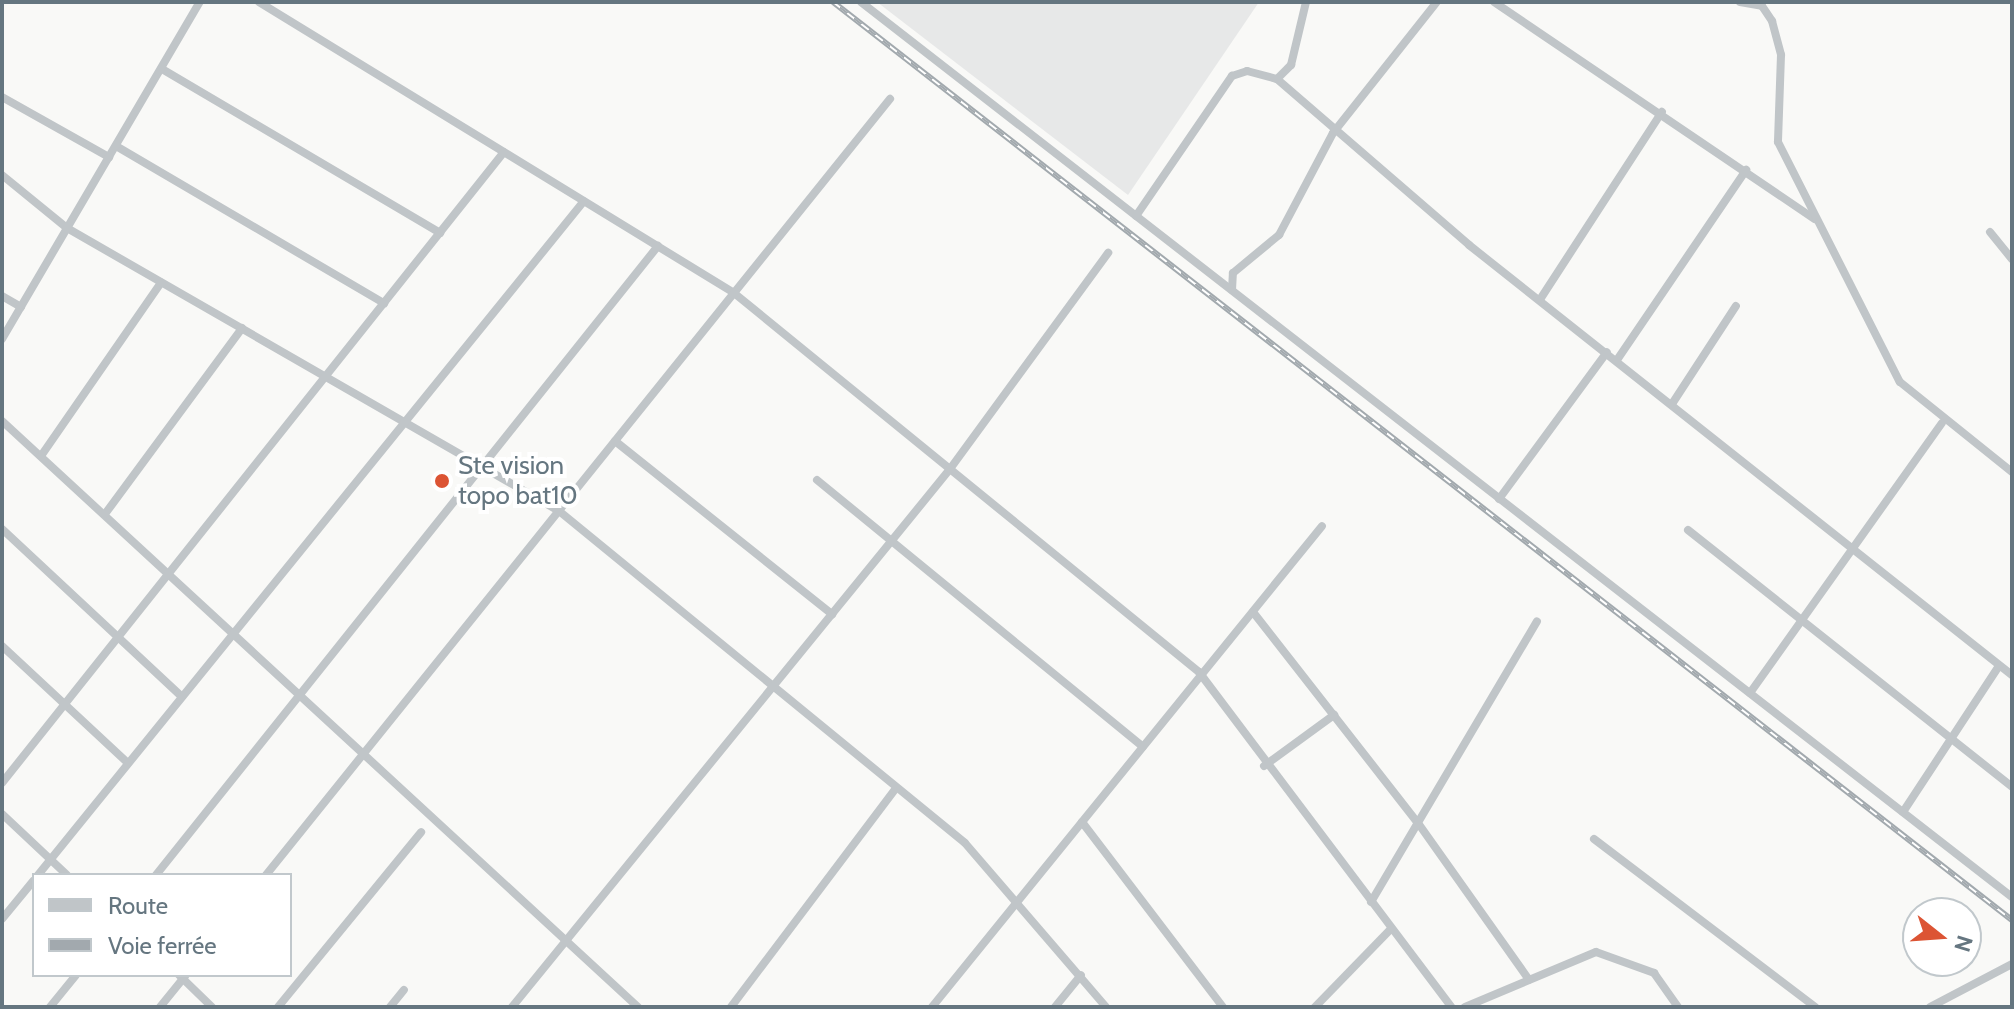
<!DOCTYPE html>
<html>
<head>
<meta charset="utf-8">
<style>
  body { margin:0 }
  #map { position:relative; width:2014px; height:1009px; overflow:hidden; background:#f9f9f7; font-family:Cabin,sans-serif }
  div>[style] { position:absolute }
  .built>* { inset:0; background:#e7e8e8 }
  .street>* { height:8px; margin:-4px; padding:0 4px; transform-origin:4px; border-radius:4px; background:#c0c5c8 }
  .rail>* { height:6px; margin-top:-3px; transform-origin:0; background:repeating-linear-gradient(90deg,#fff 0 9px,#a2a9ae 0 18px); box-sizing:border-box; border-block:2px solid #a2a9ae }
  .dots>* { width:22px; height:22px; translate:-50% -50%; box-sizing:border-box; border:4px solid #fff; border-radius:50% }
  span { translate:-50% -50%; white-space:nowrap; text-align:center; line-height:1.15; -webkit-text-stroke:8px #fff; paint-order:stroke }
  .poi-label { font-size:26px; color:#657680 }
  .left { translate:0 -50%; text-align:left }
  .frame { position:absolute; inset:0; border:4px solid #657680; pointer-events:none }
  .legend { position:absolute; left:32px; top:873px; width:260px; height:104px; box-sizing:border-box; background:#fff; border:2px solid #c1c8cc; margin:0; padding:10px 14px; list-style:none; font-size:24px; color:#657680 }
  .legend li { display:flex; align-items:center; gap:16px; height:40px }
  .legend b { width:40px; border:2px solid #c1c8cc }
  .north { position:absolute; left:1902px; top:897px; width:80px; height:80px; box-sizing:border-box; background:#fff; border:2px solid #c1c8cc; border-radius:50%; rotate:107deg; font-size:22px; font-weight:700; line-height:32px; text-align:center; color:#657680 }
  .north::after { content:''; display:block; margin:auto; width:28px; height:36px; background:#dc5434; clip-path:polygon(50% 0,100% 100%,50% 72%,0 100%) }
</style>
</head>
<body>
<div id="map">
  <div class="built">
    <i style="clip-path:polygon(877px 2px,1259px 2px,1128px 195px)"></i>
  </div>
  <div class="street">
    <i style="left:259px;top:2px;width:557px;rotate:31.49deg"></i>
    <i style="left:734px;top:293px;width:600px;rotate:39.18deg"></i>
    <i style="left:1199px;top:672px;width:419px;rotate:53deg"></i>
    <i style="left:861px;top:2px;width:1458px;rotate:37.87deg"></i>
    <i style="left:1494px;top:2px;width:387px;rotate:34.1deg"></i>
    <i style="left:1740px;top:2px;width:22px;rotate:10deg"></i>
    <i style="left:1762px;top:6px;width:18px;rotate:56deg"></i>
    <i style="left:1772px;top:21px;width:35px;rotate:75deg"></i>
    <i style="left:1781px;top:55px;width:87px;rotate:92deg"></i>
    <i style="left:1778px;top:142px;width:269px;rotate:63.1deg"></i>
    <i style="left:1900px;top:382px;width:144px;rotate:38.8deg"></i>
    <i style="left:162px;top:69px;width:323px;rotate:30.5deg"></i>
    <i style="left:1277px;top:79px;width:20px;rotate:-45deg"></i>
    <i style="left:1291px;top:65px;width:65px;rotate:-76.6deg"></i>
    <i style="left:2px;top:97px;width:123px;rotate:29.3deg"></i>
    <i style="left:116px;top:146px;width:311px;rotate:30.4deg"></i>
    <i style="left:2px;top:175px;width:84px;rotate:39.2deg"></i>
    <i style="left:67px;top:228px;width:568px;rotate:29.91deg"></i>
    <i style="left:559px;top:511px;width:524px;rotate:39.27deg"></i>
    <i style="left:965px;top:843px;width:216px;rotate:49.3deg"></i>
    <i style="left:1136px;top:216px;width:170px;rotate:-55.6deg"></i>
    <i style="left:1232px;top:76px;width:16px;rotate:-18deg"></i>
    <i style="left:1247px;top:71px;width:31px;rotate:15deg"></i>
    <i style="left:1277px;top:79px;width:254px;rotate:40.8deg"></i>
    <i style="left:1469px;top:245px;width:693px;rotate:38.38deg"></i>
    <i style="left:1990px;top:232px;width:35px;rotate:51deg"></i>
    <i style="left:1232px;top:290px;width:17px;rotate:-87deg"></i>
    <i style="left:1233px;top:273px;width:60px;rotate:-39.6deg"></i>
    <i style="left:1279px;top:235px;width:115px;rotate:-62.1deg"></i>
    <i style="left:1333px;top:133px;width:167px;rotate:-51.6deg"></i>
    <i style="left:2px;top:296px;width:22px;rotate:30deg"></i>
    <i style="left:1541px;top:298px;width:222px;rotate:-57deg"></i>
    <i style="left:2px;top:339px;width:391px;rotate:-59.6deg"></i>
    <i style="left:1617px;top:360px;width:230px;rotate:-55.8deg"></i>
    <i style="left:1672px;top:404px;width:117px;rotate:-56.9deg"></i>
    <i style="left:2px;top:421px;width:865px;rotate:42.66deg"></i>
    <i style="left:615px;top:441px;width:278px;rotate:38.6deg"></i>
    <i style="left:41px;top:456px;width:211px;rotate:-55.3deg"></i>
    <i style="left:817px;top:480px;width:421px;rotate:39.3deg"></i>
    <i style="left:1499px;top:499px;width:182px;rotate:-53.7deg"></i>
    <i style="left:105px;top:514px;width:231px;rotate:-53.6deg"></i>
    <i style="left:2px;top:529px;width:246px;rotate:43deg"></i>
    <i style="left:1688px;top:530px;width:414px;rotate:38.4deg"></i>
    <i style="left:1253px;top:612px;width:268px;rotate:52deg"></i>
    <i style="left:1418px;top:823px;width:192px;rotate:54.7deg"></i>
    <i style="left:2px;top:646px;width:172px;rotate:42.9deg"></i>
    <i style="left:1750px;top:693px;width:331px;rotate:-54.6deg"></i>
    <i style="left:1264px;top:766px;width:87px;rotate:-36.1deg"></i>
    <i style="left:2px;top:783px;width:806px;rotate:-51.5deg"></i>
    <i style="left:1903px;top:812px;width:175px;rotate:-56.7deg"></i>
    <i style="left:2px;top:814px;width:89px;rotate:43.2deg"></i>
    <i style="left:1082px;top:822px;width:233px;rotate:52.7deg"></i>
    <i style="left:1594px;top:839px;width:278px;rotate:37.2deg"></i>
    <i style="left:38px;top:875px;width:867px;rotate:-50.99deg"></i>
    <i style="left:156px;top:875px;width:805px;rotate:-51.41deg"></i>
    <i style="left:266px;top:875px;width:996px;rotate:-51.2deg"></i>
    <i style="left:1371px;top:902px;width:326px;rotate:-59.4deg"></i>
    <i style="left:2px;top:919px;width:50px;rotate:-50.6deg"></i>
    <i style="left:179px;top:975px;width:46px;rotate:44.1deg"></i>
    <i style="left:50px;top:1007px;width:41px;rotate:-50.9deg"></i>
    <i style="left:160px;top:1007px;width:40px;rotate:-51deg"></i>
    <i style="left:278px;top:1007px;width:226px;rotate:-50.7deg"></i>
    <i style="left:390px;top:1007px;width:22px;rotate:-51deg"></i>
    <i style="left:512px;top:1007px;width:694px;rotate:-50.85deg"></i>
    <i style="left:950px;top:469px;width:268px;rotate:-53.8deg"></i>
    <i style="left:731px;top:1007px;width:271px;rotate:-53deg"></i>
    <i style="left:932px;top:1007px;width:619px;rotate:-50.96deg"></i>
    <i style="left:1055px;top:1007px;width:41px;rotate:-50.9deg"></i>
    <i style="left:1315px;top:1007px;width:107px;rotate:-45.8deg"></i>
    <i style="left:1465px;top:1007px;width:142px;rotate:-22.8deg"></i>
    <i style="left:1596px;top:952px;width:62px;rotate:19.9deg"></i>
    <i style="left:1654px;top:973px;width:42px;rotate:54.8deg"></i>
    <i style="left:1930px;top:1007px;width:93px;rotate:-27.7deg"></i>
  </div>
  <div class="rail">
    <i style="left:833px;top:2px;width:1494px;rotate:37.91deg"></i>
  </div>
  <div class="dots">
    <i style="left:442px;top:481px;background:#dc5434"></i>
  </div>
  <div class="poi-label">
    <span class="left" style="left:458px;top:481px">Ste vision<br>topo bat10</span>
  </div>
  <div class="frame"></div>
  <ul class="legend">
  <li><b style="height:10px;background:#c0c5c8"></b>Route</li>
  <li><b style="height:10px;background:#a2a9ae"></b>Voie ferrée</li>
  </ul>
  <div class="north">N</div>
</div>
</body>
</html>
